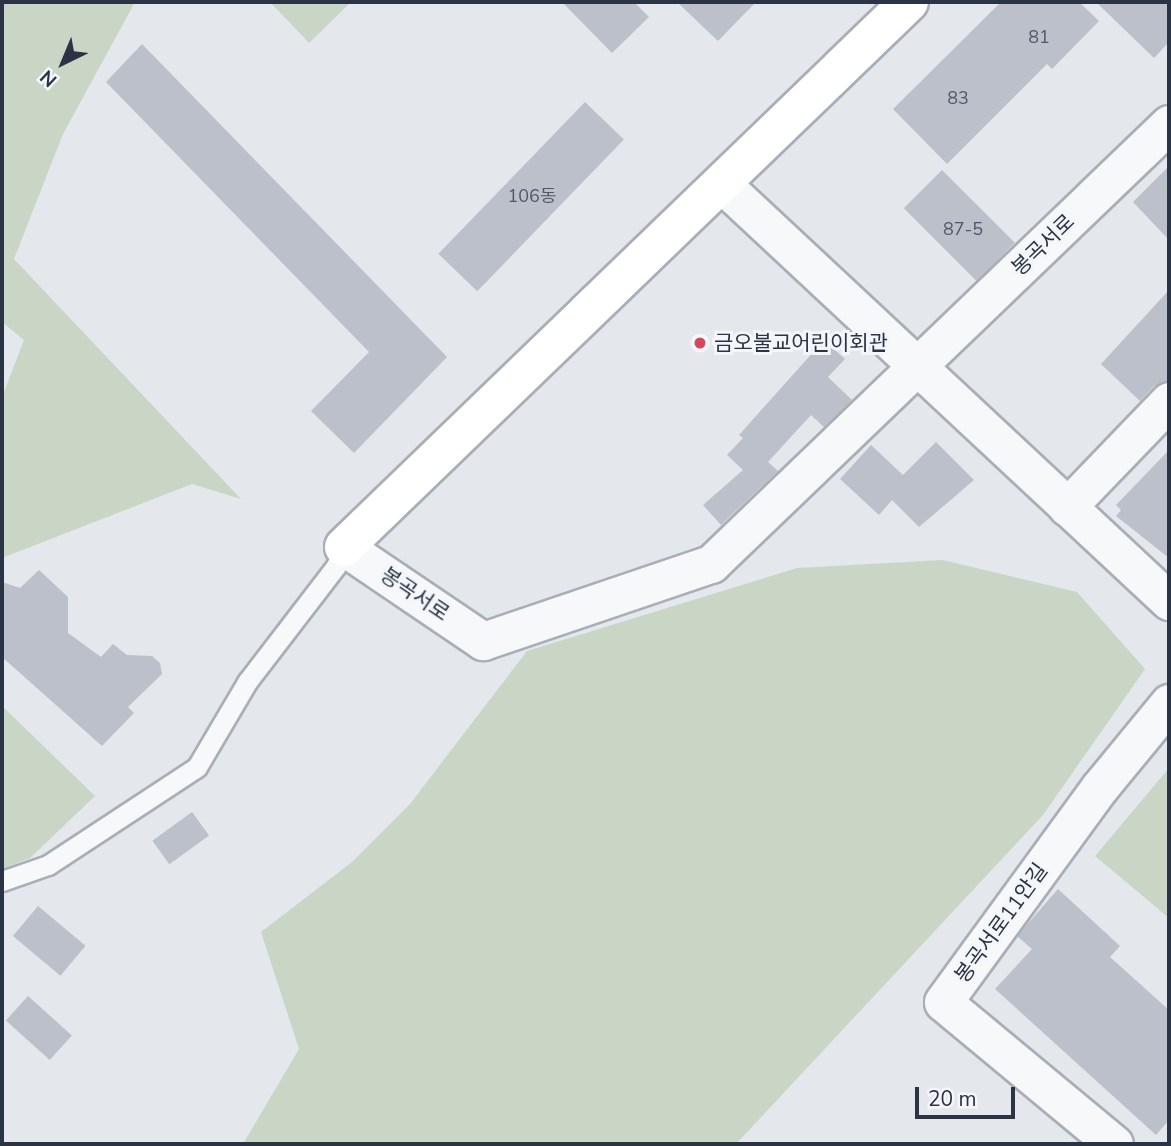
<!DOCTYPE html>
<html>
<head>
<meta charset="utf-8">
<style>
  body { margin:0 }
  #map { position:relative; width:1171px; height:1146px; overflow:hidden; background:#e4e7ec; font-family:"Nunito Sans","Noto Sans KR",sans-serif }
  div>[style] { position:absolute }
  .green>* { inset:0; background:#c9d6c5 }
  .building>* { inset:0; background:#bbc0ca; transform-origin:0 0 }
  .roads { filter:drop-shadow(2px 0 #a9aeb7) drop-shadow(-2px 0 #a9aeb7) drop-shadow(0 2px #a9aeb7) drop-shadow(0 -2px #a9aeb7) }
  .lane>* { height:19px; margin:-9.5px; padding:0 9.5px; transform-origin:9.5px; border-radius:9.5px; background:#f7f8fa }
  .street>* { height:37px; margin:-18.5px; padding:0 18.5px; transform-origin:18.5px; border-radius:18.5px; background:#f7f8fa }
  .secondary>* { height:38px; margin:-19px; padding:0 19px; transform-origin:19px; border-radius:19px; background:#fff }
  .dots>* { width:19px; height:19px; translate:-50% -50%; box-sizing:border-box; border:4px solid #f4f6f9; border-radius:50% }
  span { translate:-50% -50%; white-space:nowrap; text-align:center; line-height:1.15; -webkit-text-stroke:6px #f4f6f9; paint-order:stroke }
  .number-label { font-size:18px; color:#4f5766 }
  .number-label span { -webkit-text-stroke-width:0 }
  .street-label { font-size:21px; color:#2b3445 }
  .poi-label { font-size:21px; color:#2b3445 }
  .left { translate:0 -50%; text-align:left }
  .frame { position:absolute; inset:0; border:4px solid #2b3445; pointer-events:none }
  .north { position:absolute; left:28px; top:28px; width:70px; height:70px; -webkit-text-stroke:5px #f4f6f9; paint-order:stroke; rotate:223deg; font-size:19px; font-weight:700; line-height:28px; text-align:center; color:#2b3445 }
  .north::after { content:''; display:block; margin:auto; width:24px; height:32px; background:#2b3445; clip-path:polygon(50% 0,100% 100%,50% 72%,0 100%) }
  .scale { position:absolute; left:915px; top:1087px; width:100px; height:32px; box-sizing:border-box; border:4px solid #2b3445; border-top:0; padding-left:9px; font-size:21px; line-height:24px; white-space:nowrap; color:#2b3445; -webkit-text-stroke:5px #f4f6f9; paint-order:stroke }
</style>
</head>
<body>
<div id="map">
  <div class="green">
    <i style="clip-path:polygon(2px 2px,135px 2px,63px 134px,14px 259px,241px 499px,192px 484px,2px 558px,2px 397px,24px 340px,2px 322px)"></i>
    <i style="clip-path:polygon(270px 2px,351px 2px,309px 43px)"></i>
    <i style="clip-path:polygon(943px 560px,1077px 592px,1145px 669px,1043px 815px,736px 1144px,243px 1144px,299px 1049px,261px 932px,352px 862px,410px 804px,527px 651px,797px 568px)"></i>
    <i style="clip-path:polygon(2px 706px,95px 796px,30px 858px,2px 869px)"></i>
    <i style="clip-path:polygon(1169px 768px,1169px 918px,1095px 856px)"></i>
  </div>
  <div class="building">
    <i style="clip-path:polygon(562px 2px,634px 2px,649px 17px,612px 53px)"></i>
    <i style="clip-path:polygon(677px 2px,756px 2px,718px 41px)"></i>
    <i style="clip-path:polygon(1001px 2px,1079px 2px,1099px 21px,1052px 69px,1047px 64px,947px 164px,893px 109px)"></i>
    <i style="clip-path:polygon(1096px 2px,1169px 2px,1169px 42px,1154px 58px)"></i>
    <i style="clip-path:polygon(142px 44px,447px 357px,354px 453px,311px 411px,369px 352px,106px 82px)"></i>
    <i style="left:585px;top:102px;width:54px;height:211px;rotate:44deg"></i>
    <i style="clip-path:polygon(1169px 166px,1169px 240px,1133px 202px)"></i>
    <i style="left:942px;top:170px;width:103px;height:54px;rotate:45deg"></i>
    <i style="clip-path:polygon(1169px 290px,1169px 381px,1154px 386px,1140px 401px,1101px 364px)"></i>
    <i style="clip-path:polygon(824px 340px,845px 359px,828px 377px,852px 400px,824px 427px,811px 415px,768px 462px,778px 471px,721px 525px,703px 505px,743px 470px,727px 455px,743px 438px,739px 435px)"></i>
    <i style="clip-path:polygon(936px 442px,974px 480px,919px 527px,892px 500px,879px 515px,840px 479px,871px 445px,903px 475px)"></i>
    <i style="clip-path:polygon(1169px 450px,1169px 558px,1116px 516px,1121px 510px,1116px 505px)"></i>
    <i style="clip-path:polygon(39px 570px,68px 597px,68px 633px,101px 657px,113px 644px,127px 655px,152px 656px,160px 663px,162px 674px,128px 707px,134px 713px,102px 746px,2px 657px,2px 582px,20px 588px)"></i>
    <i style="left:192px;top:812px;width:29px;height:49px;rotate:54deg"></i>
    <i style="clip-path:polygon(1058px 889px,1120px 946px,1110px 957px,1169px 1010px,1169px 1120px,1156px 1135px,995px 989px,1032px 949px,1017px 936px)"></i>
    <i style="left:38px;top:906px;width:62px;height:39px;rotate:40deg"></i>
    <i style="left:28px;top:996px;width:59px;height:33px;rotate:42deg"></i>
  </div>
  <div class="roads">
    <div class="lane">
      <i style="left:2px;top:881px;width:49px;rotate:-19.2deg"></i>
      <i style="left:48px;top:865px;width:178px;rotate:-33.3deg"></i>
      <i style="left:197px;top:767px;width:99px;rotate:-59.5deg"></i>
      <i style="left:247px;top:682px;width:146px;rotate:-52.5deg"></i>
      <i style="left:336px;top:566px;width:21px;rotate:-67deg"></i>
    </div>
    <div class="street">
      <i style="left:721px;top:183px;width:613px;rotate:43.02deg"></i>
      <i style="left:1067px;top:507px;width:147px;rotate:-46.1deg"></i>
      <i style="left:344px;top:547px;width:168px;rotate:34.1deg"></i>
      <i style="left:483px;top:641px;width:241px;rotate:-18.7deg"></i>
      <i style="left:711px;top:564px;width:635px;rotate:-43.85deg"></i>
      <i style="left:1114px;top:1144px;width:222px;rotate:-140.3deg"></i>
      <i style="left:943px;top:1002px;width:266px;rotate:-53.9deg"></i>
      <i style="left:1100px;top:787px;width:109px;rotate:-50.6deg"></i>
    </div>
    <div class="secondary">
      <i style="left:344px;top:547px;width:785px;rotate:-43.97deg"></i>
    </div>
  </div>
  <div class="dots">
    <i style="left:700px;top:343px;background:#d1495b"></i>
  </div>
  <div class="number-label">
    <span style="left:1039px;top:37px">81</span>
    <span style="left:958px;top:98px">83</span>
    <span style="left:532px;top:196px">106동</span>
    <span style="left:963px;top:229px">87-5</span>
  </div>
  <div class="street-label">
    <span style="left:1043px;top:245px;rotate:-44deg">봉곡서로</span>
    <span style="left:415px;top:594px;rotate:34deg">봉곡서로</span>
    <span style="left:1001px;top:923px;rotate:-54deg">봉곡서로11안길</span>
  </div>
  <div class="poi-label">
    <span class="left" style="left:714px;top:343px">금오불교어린이회관</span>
  </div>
  <div class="frame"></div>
  <div class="north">N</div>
  <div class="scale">20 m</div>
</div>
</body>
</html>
